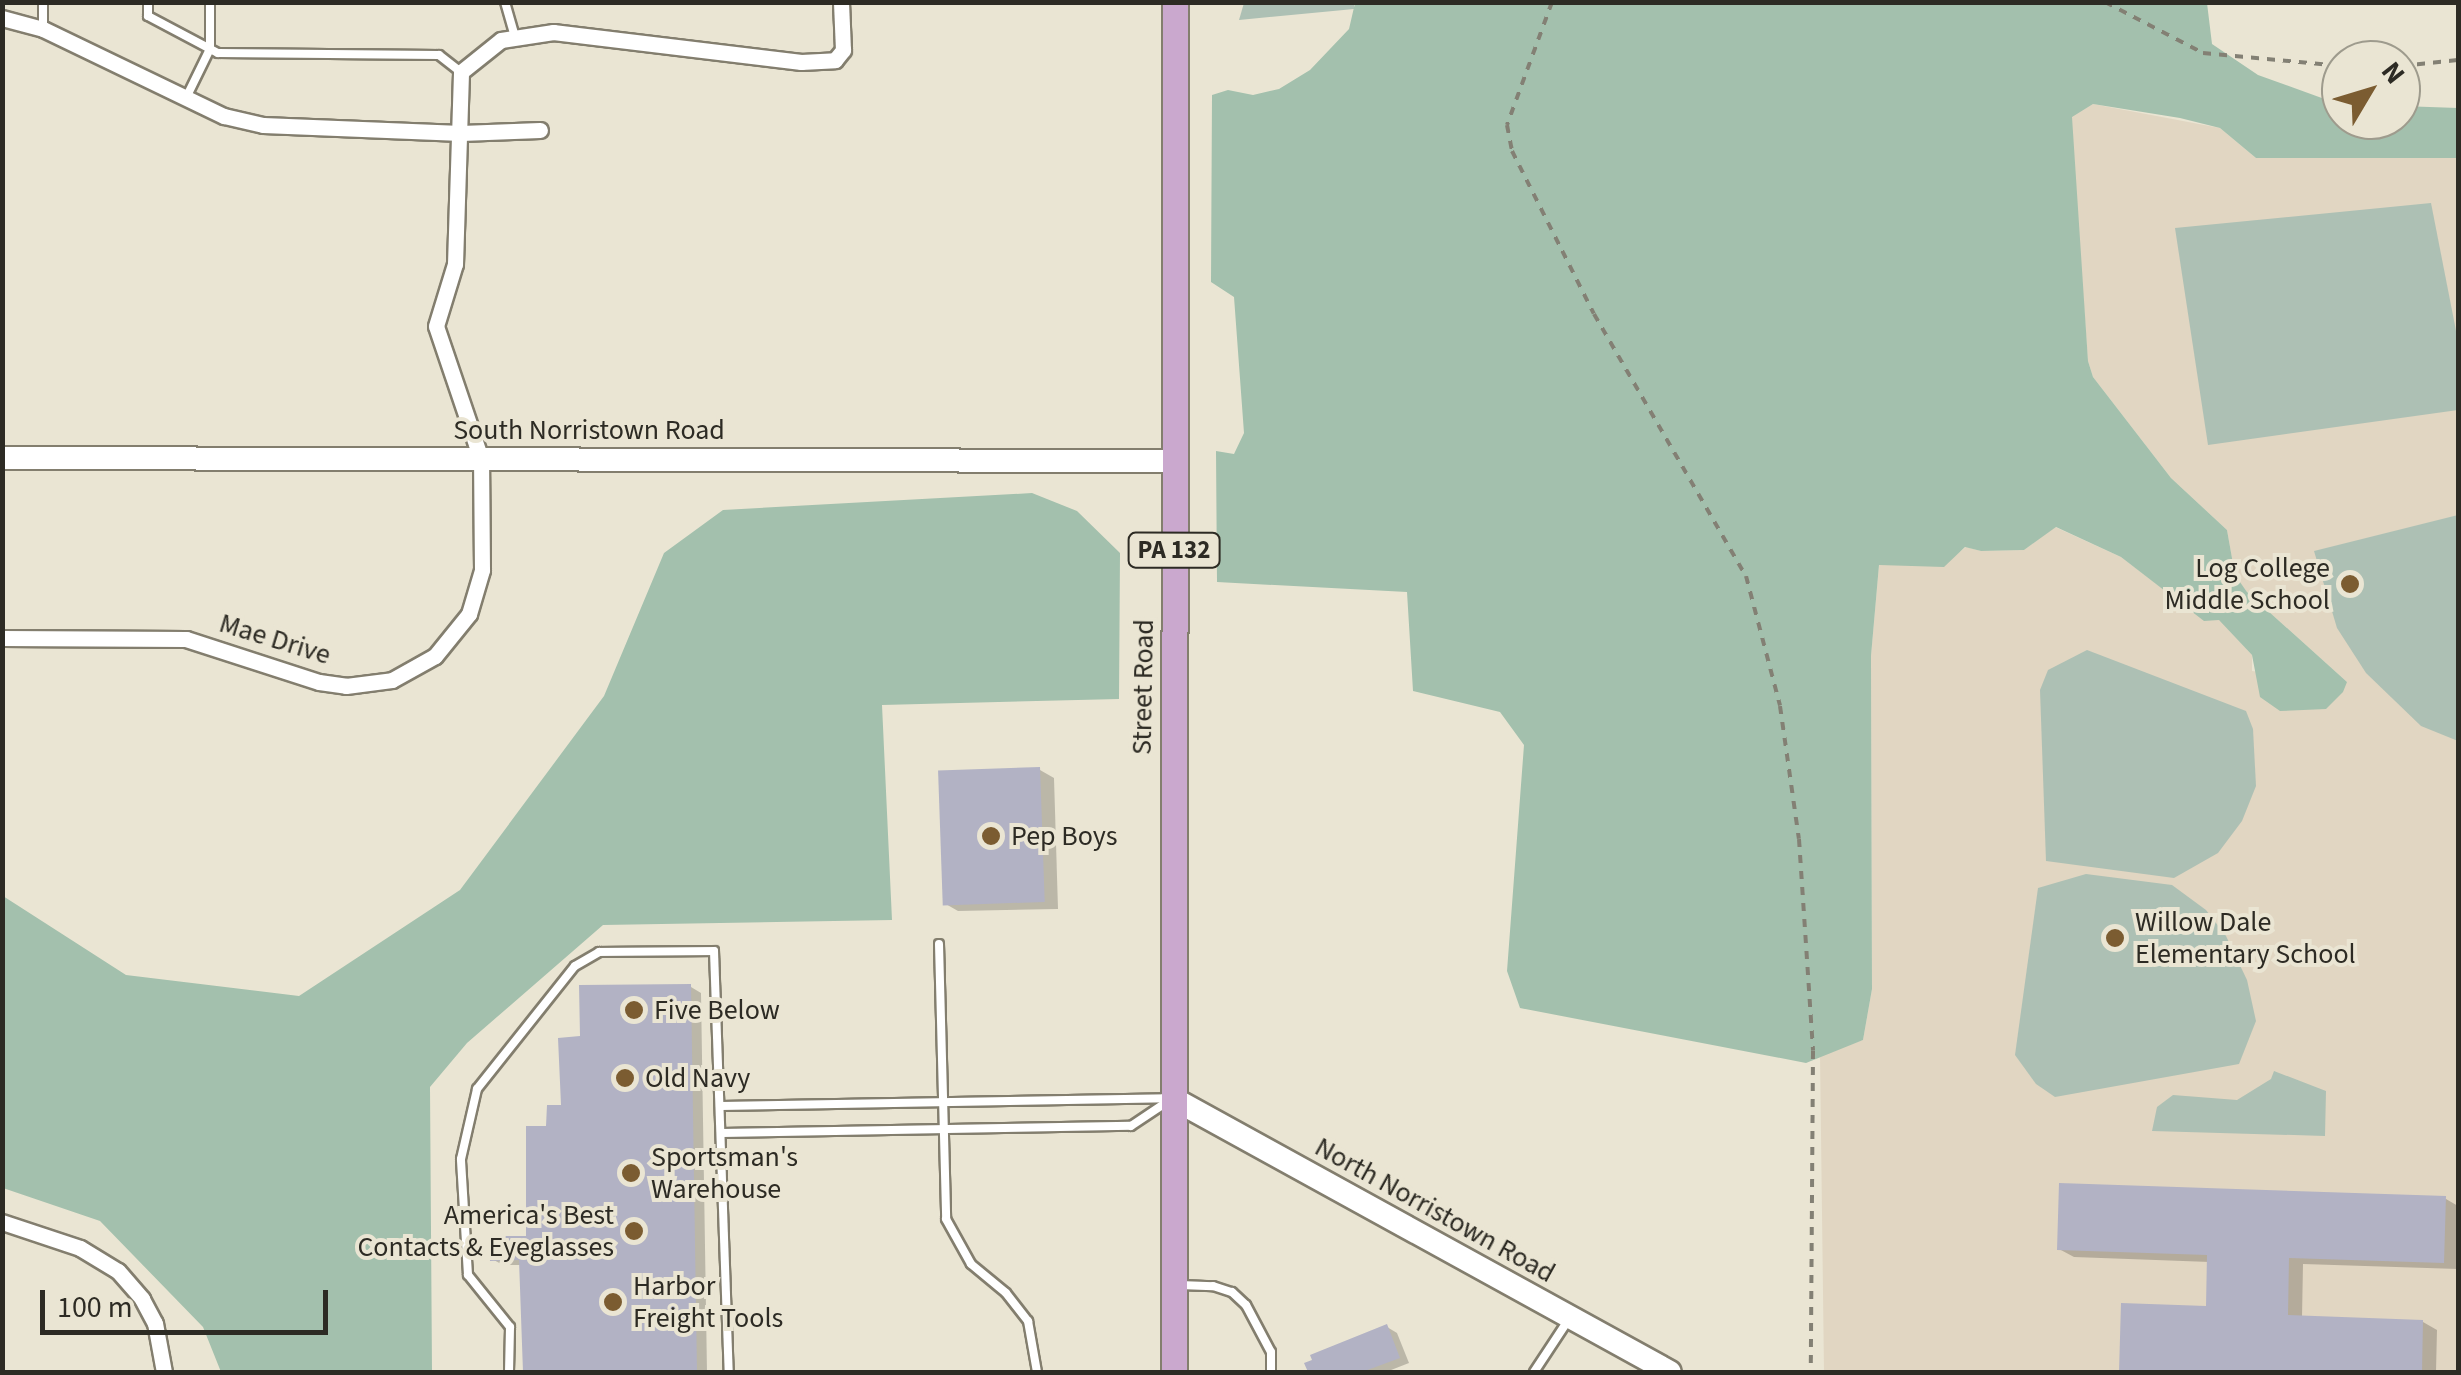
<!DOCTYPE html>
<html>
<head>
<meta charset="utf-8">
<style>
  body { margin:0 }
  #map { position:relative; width:2461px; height:1375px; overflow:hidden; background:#eae5d3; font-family:"Source Sans 3",sans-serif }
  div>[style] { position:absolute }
  .education>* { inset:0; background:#e1d6c2 }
  .green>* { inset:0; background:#adc0b4 }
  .forest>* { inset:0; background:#a3c0ad }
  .shadow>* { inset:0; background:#0003 }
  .building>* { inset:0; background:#b2b2c4; transform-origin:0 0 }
  .path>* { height:4px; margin-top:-2px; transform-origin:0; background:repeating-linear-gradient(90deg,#838074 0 8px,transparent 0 16px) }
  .roads { filter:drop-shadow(2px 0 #837e6e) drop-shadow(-2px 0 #837e6e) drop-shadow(0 2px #837e6e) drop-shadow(0 -2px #837e6e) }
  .lane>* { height:8px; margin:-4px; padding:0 4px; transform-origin:4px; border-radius:4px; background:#fff }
  .street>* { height:15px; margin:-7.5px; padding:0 7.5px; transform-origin:7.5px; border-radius:7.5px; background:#fff }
  .secondary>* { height:22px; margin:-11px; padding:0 11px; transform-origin:11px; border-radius:11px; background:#fff }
  .primary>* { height:25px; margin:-12.5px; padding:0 12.5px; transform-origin:12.5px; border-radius:12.5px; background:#caa8ce }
  .dots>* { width:28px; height:28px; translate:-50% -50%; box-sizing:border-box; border:5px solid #eae5d3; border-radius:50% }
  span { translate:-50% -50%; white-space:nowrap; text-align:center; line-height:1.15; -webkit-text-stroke:8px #eae5d3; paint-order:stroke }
  .shield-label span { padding:2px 8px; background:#eae5d3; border:2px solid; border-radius:8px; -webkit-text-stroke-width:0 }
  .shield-label { font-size:25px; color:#2d2b24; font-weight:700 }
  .street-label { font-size:28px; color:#2d2b24 }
  .poi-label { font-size:28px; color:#2d2b24 }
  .right { translate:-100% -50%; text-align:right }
  .left { translate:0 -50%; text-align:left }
  .frame { position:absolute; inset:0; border:5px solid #2d2b24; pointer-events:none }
  .north { position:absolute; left:2321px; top:40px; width:100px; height:100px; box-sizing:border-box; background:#eae5d3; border:2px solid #9e9b8d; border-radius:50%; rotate:52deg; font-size:28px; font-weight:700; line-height:40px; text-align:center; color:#2d2b24 }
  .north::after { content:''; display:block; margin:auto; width:35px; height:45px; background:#7b5c31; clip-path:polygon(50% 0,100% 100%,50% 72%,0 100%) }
  .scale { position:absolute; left:40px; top:1290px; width:288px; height:45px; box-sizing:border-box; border:5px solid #2d2b24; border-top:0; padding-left:12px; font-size:30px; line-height:35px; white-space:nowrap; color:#2d2b24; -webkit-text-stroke:8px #eae5d3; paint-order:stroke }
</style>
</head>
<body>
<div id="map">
  <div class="education">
    <i style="clip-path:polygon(2093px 104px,2220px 128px,2256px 158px,2458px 158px,2458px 1372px,1824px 1372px,1820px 1054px,1863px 1040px,1872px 989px,1871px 656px,1879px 565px,1952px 558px,1966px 547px,1981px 551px,2024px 550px,2055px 527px,2121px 557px,2204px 620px,2219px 619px,2252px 655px,2252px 671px,2347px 682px,2247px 592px,2235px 576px,2227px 530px,2171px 478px,2093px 377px,2088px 361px,2071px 130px,2072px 116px)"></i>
  </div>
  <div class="green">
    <i style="clip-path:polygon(1244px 3px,1354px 3px,1354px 9px,1239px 20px)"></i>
    <i style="clip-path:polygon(2431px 203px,2458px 341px,2458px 410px,2208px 445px,2175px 228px)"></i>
    <i style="clip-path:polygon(2458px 515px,2458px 741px,2421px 726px,2366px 673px,2337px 628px,2314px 551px)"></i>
    <i style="clip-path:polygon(2087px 650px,2246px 711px,2253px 729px,2256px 786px,2242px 821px,2218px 853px,2174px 878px,2046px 861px,2040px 690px,2048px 670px)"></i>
    <i style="clip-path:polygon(2086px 874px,2172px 885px,2206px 910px,2226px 936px,2247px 980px,2256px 1021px,2239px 1064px,2055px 1097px,2036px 1084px,2015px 1055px,2038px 888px)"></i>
    <i style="clip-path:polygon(2274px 1071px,2326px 1091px,2325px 1136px,2152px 1131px,2157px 1107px,2173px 1095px,2237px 1100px,2271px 1079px)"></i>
  </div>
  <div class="forest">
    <i style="clip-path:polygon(1355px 3px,2207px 3px,2212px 44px,2258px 75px,2341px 105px,2341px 120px,2401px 120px,2401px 106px,2458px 108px,2458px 158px,2256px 158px,2220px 128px,2180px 118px,2093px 104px,2072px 117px,2088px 361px,2093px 377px,2171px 478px,2227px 530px,2235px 575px,2247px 592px,2347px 682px,2343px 692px,2326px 709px,2280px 711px,2260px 697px,2252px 655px,2219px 620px,2204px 621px,2121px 557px,2056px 527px,2024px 550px,1981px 551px,1965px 547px,1944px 567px,1879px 565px,1871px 656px,1872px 989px,1863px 1040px,1806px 1063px,1520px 1008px,1507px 971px,1524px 745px,1500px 712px,1413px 691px,1407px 592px,1217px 582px,1216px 451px,1234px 454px,1244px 433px,1234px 297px,1211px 282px,1212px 95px,1228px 90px,1253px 95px,1279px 89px,1310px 70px,1349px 29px)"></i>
    <i style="clip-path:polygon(1032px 493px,1077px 511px,1120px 553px,1119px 699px,882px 705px,892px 920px,603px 925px,467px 1043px,430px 1087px,432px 1372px,221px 1372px,203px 1327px,100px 1221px,3px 1188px,3px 896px,126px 975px,299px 996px,460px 890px,604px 696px,664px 553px,723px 510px)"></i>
  </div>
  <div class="shadow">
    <i style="clip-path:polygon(1040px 770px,1054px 778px,1058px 909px,958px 911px,944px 903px)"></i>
    <i style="clip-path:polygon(691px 987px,701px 993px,707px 1372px,525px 1372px,522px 1265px,503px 1265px,492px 1259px,528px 1239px,548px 1129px,563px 1107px,582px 1038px)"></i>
    <i style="clip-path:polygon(2446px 1199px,2458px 1206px,2458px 1269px,2303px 1264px,2302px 1318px,2423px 1322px,2437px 1330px,2436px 1372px,2122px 1372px,2124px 1306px,2208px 1309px,2210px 1262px,2074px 1257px,2059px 1249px)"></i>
    <i style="clip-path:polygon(1387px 1327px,1397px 1333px,1409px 1363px,1386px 1372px,1310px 1372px,1307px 1364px)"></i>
  </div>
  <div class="building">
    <i style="left:1040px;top:767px;width:135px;height:102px;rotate:88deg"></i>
    <i style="clip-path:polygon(691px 984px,697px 1372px,523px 1372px,519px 1260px,490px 1261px,488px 1236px,526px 1236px,526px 1126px,546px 1126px,547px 1105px,561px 1105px,558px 1038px,580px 1036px,579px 985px)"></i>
    <i style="clip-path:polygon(2059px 1183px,2446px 1196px,2444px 1263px,2289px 1258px,2288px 1315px,2423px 1320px,2422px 1372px,2119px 1372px,2121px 1303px,2206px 1306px,2207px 1255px,2057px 1250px)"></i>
    <i style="clip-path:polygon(1387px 1324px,1400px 1358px,1362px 1372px,1308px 1372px,1304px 1363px,1312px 1360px,1310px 1355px)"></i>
  </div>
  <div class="path">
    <i style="left:1552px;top:2px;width:131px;rotate:110.1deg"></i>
    <i style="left:1507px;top:125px;width:26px;rotate:79deg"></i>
    <i style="left:1512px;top:151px;width:182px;rotate:63.3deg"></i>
    <i style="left:1594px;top:314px;width:303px;rotate:59.9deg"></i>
    <i style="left:1746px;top:576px;width:134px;rotate:75.3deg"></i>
    <i style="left:1780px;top:706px;width:134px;rotate:81.9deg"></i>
    <i style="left:1799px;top:839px;width:212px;rotate:86.2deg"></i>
    <i style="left:1813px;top:1051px;width:321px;rotate:90.4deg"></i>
    <i style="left:2105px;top:2px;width:110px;rotate:27.5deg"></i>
    <i style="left:2203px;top:53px;width:139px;rotate:5.4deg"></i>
    <i style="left:2401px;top:66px;width:57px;rotate:-6deg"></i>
  </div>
  <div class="roads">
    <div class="lane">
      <i style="left:148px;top:2px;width:14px;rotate:90deg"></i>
      <i style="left:148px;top:16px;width:79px;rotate:27.9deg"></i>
      <i style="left:218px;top:53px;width:221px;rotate:0.5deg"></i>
      <i style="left:439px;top:55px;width:28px;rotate:38deg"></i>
      <i style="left:505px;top:2px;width:37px;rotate:74deg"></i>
      <i style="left:43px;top:28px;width:26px;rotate:-90deg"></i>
      <i style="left:186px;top:98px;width:55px;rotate:-63.9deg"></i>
      <i style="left:210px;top:49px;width:47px;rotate:-90deg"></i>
      <i style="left:939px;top:944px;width:275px;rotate:88.5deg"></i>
      <i style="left:946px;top:1219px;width:51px;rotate:60.9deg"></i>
      <i style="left:971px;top:1264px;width:45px;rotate:39.6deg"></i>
      <i style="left:1006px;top:1293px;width:36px;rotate:52deg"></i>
      <i style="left:1028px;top:1321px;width:52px;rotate:80deg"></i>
      <i style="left:721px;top:1106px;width:447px;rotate:-1deg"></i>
      <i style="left:722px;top:1133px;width:409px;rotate:-1deg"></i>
      <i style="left:1131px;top:1126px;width:47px;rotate:-33.7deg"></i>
      <i style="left:1180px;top:1285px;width:33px;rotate:2deg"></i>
      <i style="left:1213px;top:1286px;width:20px;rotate:18deg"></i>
      <i style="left:1232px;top:1292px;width:19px;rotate:43deg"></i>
      <i style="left:1246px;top:1305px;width:53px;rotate:62deg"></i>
      <i style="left:1271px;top:1352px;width:20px;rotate:90deg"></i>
      <i style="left:509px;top:1372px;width:45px;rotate:-88.7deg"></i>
      <i style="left:510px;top:1327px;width:67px;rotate:-128.9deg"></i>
      <i style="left:468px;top:1275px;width:116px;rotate:-93.5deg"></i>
      <i style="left:461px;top:1159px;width:72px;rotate:-77.1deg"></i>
      <i style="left:477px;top:1089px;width:157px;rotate:-51.5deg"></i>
      <i style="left:575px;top:966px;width:28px;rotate:-30deg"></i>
      <i style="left:599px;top:952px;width:115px;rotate:-0.5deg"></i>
      <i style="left:714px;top:951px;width:421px;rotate:88deg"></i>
      <i style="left:1534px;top:1372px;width:64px;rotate:-56.6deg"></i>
    </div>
    <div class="street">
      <i style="left:2px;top:18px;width:42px;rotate:15deg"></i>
      <i style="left:43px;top:29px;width:201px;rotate:25.7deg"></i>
      <i style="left:224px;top:116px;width:40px;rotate:13deg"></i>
      <i style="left:263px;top:125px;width:198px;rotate:2.3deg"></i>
      <i style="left:461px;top:133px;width:79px;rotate:-2.2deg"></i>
      <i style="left:2px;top:638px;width:184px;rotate:0.3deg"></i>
      <i style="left:186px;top:639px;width:140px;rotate:17.9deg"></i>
      <i style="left:319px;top:682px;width:27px;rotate:8deg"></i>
      <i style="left:346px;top:686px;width:46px;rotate:-7.4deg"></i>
      <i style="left:392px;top:680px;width:49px;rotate:-29.2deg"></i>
      <i style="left:435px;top:656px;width:54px;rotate:-51deg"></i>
      <i style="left:469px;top:614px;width:46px;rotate:-73.5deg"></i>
      <i style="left:482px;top:570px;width:111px;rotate:-90.5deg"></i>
      <i style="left:481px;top:459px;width:140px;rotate:-108.7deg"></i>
      <i style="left:436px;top:326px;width:65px;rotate:-73deg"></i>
      <i style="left:455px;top:264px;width:192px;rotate:-88.2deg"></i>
      <i style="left:461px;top:72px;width:51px;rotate:-38.7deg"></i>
      <i style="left:501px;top:40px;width:53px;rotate:-8.7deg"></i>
      <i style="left:553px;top:32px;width:250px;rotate:6.9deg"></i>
      <i style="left:801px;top:62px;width:34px;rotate:-3deg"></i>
      <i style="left:835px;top:60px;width:13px;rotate:-51deg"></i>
      <i style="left:843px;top:50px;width:48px;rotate:-92.4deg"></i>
      <i style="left:2px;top:1222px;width:82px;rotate:18.4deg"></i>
      <i style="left:80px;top:1248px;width:44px;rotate:31.2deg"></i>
      <i style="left:118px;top:1271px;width:37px;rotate:49deg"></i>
      <i style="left:142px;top:1299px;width:27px;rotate:62deg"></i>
      <i style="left:155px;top:1323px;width:50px;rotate:79.6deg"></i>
    </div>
    <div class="secondary">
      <i style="left:2px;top:458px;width:1173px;rotate:0.15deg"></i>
      <i style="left:1172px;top:1098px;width:568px;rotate:28.82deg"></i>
    </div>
    <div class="primary">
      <i style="left:1174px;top:1372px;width:1370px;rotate:-89.96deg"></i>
    </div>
  </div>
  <div class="dots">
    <i style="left:2350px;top:584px;background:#7b5c31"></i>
    <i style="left:991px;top:836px;background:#7b5c31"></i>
    <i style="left:2115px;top:938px;background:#7b5c31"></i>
    <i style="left:634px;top:1010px;background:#7b5c31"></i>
    <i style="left:625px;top:1078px;background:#7b5c31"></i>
    <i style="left:631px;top:1173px;background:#7b5c31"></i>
    <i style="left:634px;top:1231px;background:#7b5c31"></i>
    <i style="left:613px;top:1302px;background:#7b5c31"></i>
  </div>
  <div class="shield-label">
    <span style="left:1174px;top:550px">PA 132</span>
  </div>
  <div class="street-label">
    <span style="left:589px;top:430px">South Norristown Road</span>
    <span style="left:275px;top:639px;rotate:17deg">Mae Drive</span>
    <span style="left:1143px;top:687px;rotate:-89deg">Street Road</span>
    <span style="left:1435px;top:1210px;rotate:29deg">North Norristown Road</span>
  </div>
  <div class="poi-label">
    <span class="right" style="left:2330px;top:584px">Log College<br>Middle School</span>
    <span class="left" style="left:1011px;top:836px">Pep Boys</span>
    <span class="left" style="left:2135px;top:938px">Willow Dale<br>Elementary School</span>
    <span class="left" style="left:654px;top:1010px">Five Below</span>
    <span class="left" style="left:645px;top:1078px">Old Navy</span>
    <span class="left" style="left:651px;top:1173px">Sportsman's<br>Warehouse</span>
    <span class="right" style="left:614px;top:1231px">America's Best<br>Contacts &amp; Eyeglasses</span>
    <span class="left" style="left:633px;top:1302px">Harbor<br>Freight Tools</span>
  </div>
  <div class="frame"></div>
  <div class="north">N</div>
  <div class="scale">100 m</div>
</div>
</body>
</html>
